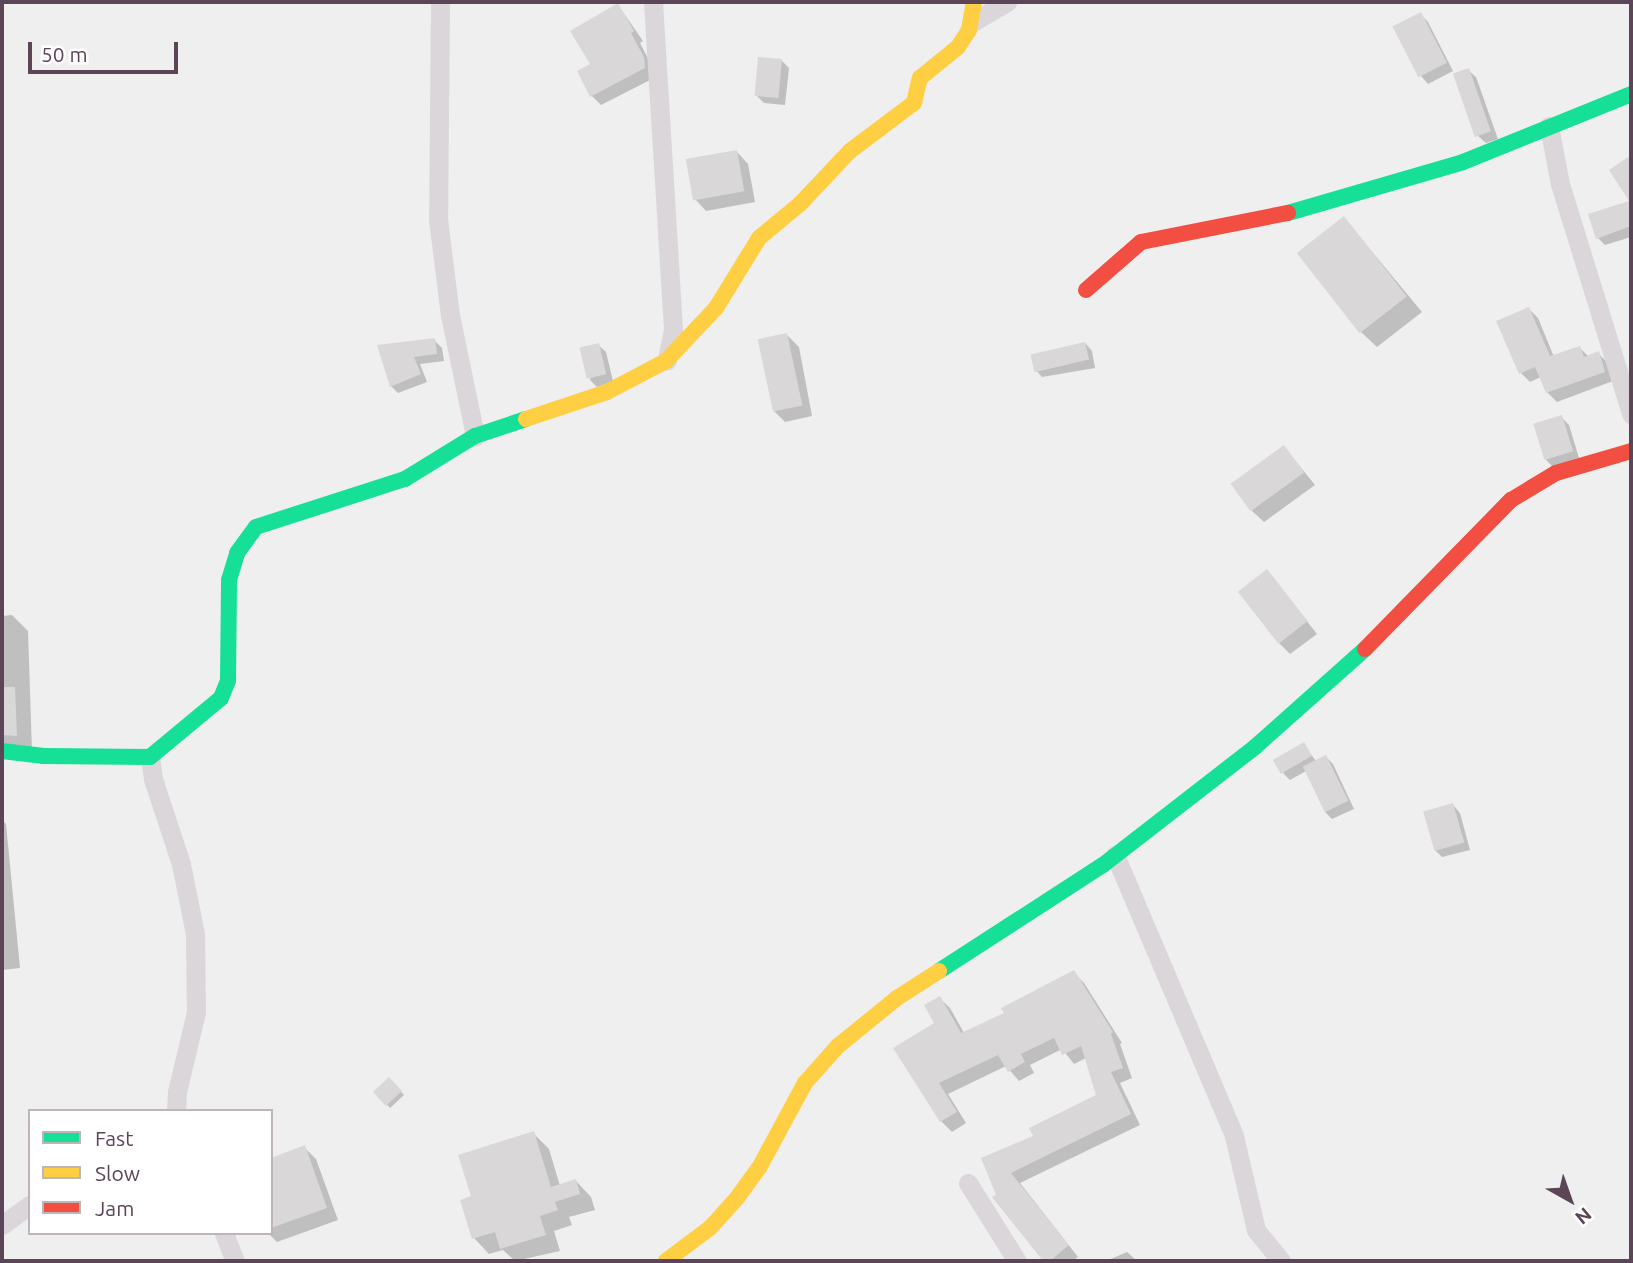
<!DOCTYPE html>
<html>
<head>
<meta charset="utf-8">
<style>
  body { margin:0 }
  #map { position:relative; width:1633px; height:1263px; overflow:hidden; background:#eeefee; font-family:Ubuntu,sans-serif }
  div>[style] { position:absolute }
  .shadow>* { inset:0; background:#0003; transform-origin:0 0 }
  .building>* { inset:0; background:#dad7d9; transform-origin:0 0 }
  .street>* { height:19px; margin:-9.5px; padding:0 9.5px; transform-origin:9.5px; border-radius:9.5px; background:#dbd6da }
  .fast>* { height:16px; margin:-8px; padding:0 8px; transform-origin:8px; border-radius:8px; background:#16e098 }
  .slow>* { height:16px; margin:-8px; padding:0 8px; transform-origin:8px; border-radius:8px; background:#ffcf43 }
  .jam>* { height:16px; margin:-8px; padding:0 8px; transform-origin:8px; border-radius:8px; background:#f24e42 }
  span { translate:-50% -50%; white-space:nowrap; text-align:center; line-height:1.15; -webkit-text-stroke:6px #fff; paint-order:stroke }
  .frame { position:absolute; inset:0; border:4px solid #5b4556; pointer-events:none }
  .legend { position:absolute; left:28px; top:1109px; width:245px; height:126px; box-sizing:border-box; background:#fff; border:2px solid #bdb5bb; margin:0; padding:9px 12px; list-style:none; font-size:21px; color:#5b4556 }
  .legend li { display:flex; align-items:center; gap:14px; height:35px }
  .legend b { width:35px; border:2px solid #bdb5bb }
  .north { position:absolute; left:1535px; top:1165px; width:70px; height:70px; -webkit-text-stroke:5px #fff; paint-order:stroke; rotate:140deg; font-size:19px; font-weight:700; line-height:28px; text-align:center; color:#5b4556 }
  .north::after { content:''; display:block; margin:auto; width:24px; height:32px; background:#5b4556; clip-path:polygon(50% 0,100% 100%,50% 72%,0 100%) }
  .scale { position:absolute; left:28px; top:42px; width:150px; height:32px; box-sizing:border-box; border:4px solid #5b4556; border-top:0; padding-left:9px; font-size:21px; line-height:24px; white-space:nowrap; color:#5b4556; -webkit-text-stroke:5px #fff; paint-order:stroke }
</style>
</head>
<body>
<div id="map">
  <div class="shadow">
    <i style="clip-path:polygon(618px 5px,643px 41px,640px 43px,653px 68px,654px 78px,601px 105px,592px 96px,593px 65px)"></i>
    <i style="clip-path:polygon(1420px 14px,1428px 22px,1453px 71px,1428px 84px,1421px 76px,1395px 28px)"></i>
    <i style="clip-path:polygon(781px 60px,789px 68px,785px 105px,764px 103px,756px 95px)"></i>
    <i style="clip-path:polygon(1468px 70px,1476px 77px,1498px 139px,1486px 143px,1478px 136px)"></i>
    <i style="clip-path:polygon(737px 152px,748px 164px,755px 202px,706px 211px,695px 199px)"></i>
    <i style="clip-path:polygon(1631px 202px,1631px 237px,1605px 245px,1598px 238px,1590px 215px)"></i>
    <i style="clip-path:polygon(1344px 218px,1422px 312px,1377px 347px,1361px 332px)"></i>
    <i style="clip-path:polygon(1529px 309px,1538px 318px,1554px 357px,1580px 348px,1589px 357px,1598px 353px,1608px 363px,1613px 381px,1557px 402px,1547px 392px,1541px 377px,1530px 382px,1521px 373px)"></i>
    <i style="clip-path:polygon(787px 335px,799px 347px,812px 416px,785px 422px,773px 410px)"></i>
    <i style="clip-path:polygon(434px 340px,442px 348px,444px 361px,420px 364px,427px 382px,398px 393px,391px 386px,380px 347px)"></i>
    <i style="clip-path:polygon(1085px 343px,1092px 351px,1095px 368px,1042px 377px,1035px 369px)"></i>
    <i style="clip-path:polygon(598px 345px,606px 352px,613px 381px,597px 387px,590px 380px)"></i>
    <i style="clip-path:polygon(1561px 417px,1569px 425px,1579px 458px,1553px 467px,1546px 460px)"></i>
    <i style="clip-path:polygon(1284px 447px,1315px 485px,1264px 522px,1252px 511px)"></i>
    <i style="clip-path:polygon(1267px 571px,1317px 634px,1290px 654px,1279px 643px)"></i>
    <i style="clip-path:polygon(12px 615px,28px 631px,32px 751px,2px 752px,2px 616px)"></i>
    <i style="clip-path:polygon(1303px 744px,1316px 761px,1326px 757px,1333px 764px,1354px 809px,1332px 819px,1325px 812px,1306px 771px,1290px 780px,1283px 773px)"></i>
    <i style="clip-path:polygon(1453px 805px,1460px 813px,1470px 850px,1442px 857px,1434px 849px)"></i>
    <i style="clip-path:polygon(2px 820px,6px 824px,20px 968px,2px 970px)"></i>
    <i style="clip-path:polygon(1074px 973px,1084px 983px,1122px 1043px,1120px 1044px,1132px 1078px,1120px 1083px,1140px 1125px,1020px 1183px,1078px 1257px,1072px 1261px,1045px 1261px,995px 1198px,998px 1195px,983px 1159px,1035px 1137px,1098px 1096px,1086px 1058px,1074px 1064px,1062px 1049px,1030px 1065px,1034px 1073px,1019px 1081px,1006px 1066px,948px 1094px,966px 1123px,952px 1132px,941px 1121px,896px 1049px,937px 1024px,939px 998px,950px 1008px,964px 1033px,1006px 1013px)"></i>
    <i style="left:389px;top:1079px;width:22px;height:19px;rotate:47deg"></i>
    <i style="clip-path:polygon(533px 1133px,549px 1149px,560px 1186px,576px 1181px,591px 1197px,595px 1210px,569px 1217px,572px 1225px,554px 1231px,560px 1251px,515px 1261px,503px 1250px,489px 1254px,474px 1238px,473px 1197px)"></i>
    <i style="clip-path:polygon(304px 1147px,316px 1159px,338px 1220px,277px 1242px,268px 1233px,271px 1233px,271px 1159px)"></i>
    <i style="clip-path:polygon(1127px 1252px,1137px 1261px,1106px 1261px)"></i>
  </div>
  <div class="building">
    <i style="clip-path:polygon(618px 3px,634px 31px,631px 33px,644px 57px,645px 68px,590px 97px,577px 71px,590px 64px,570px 31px)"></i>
    <i style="left:1421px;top:12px;width:57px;height:32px;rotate:63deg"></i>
    <i style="left:758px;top:57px;width:24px;height:39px;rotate:5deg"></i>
    <i style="left:1469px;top:68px;width:67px;height:17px;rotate:71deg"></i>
    <i style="left:737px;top:150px;width:42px;height:52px;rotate:80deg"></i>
    <i style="clip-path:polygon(1631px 155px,1631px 226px,1596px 239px,1588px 214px,1629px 201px,1609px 170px)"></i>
    <i style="left:1344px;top:216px;width:102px;height:60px;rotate:52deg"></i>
    <i style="clip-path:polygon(1529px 307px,1550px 356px,1580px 346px,1584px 357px,1599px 351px,1605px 372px,1546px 393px,1535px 367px,1519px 374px,1496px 321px)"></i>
    <i style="left:787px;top:333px;width:74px;height:30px;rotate:78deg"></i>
    <i style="clip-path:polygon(435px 338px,437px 354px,414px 357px,421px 374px,390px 387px,377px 345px)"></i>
    <i style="left:1085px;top:342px;width:18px;height:56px;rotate:77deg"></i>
    <i style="left:599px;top:343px;width:32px;height:20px;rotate:77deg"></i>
    <i style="left:1562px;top:415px;width:38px;height:30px;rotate:73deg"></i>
    <i style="left:1284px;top:445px;width:34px;height:66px;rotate:54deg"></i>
    <i style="left:1267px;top:569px;width:66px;height:37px;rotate:52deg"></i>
    <i style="clip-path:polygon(2px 687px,15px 687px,17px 736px,2px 735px)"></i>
    <i style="left:1304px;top:742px;width:16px;height:36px;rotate:60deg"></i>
    <i style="left:1326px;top:755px;width:51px;height:26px;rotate:64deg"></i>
    <i style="left:1453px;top:803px;width:41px;height:31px;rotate:74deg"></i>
    <i style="clip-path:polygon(1074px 970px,1113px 1032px,1111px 1034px,1123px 1068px,1111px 1072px,1131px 1114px,1011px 1173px,1069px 1245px,1050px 1261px,1043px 1261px,992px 1197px,996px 1195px,981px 1158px,1033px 1136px,1029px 1128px,1096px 1095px,1081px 1046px,1062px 1055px,1054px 1038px,1021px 1054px,1025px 1062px,1008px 1072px,998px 1055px,939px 1083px,957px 1112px,940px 1122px,893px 1048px,934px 1023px,924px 1005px,940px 996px,961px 1033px,1004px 1013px,1001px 1008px)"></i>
    <i style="left:389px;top:1077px;width:19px;height:22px;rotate:47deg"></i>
    <i style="clip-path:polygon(534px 1131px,551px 1187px,576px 1179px,580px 1194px,555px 1202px,558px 1210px,540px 1216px,546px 1235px,500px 1249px,495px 1232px,472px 1239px,460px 1200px,471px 1196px,458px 1155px)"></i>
    <i style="clip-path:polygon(305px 1145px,327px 1208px,271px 1228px,271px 1158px)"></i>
  </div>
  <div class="street">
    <i style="left:440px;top:2px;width:217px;rotate:90.5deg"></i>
    <i style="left:438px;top:219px;width:97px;rotate:82.9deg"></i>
    <i style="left:450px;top:315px;width:124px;rotate:78.3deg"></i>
    <i style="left:653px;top:2px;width:328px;rotate:86.5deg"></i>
    <i style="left:673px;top:329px;width:32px;rotate:101deg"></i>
    <i style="left:971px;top:23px;width:42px;rotate:-30.3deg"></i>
    <i style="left:1549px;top:126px;width:59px;rotate:79.3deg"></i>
    <i style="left:1560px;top:184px;width:241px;rotate:72.8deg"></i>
    <i style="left:150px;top:757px;width:22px;rotate:82deg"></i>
    <i style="left:153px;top:779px;width:89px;rotate:71.8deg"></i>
    <i style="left:181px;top:864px;width:71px;rotate:78.7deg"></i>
    <i style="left:195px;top:934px;width:78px;rotate:89.3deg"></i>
    <i style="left:196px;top:1012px;width:82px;rotate:103.4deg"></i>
    <i style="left:177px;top:1092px;width:19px;rotate:93deg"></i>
    <i style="left:1115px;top:855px;width:305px;rotate:67deg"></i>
    <i style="left:1234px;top:1136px;width:97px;rotate:76.8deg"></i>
    <i style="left:1256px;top:1230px;width:40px;rotate:51deg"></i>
    <i style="left:968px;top:1183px;width:92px;rotate:57.9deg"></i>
    <i style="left:2px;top:1225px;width:34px;rotate:-36deg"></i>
    <i style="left:224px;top:1233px;width:30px;rotate:69deg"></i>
  </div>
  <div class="fast">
    <i style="left:1288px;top:213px;width:182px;rotate:-16.2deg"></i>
    <i style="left:1463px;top:162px;width:181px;rotate:-22deg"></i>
    <i style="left:2px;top:751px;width:42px;rotate:6.8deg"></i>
    <i style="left:44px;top:756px;width:106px;rotate:0.5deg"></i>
    <i style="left:150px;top:757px;width:92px;rotate:-39.7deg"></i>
    <i style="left:221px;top:698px;width:18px;rotate:-68deg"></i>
    <i style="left:228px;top:681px;width:101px;rotate:-89.4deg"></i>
    <i style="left:229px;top:580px;width:28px;rotate:-73deg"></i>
    <i style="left:237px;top:553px;width:32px;rotate:-54deg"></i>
    <i style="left:256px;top:527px;width:157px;rotate:-17.9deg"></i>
    <i style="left:405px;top:479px;width:82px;rotate:-31.6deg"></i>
    <i style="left:475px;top:436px;width:54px;rotate:-18.4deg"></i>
    <i style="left:939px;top:971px;width:195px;rotate:-32.9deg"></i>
    <i style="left:1103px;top:865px;width:192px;rotate:-37.8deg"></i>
    <i style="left:1255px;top:747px;width:147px;rotate:-41.7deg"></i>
  </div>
  <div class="slow">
    <i style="left:526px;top:419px;width:85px;rotate:-18.4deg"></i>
    <i style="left:607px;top:392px;width:67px;rotate:-27.7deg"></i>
    <i style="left:666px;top:361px;width:73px;rotate:-46.7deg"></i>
    <i style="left:716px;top:308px;width:82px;rotate:-58.4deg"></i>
    <i style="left:759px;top:238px;width:53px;rotate:-39.7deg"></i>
    <i style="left:800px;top:204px;width:73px;rotate:-46.7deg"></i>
    <i style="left:850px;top:151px;width:80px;rotate:-36.9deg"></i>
    <i style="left:914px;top:103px;width:26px;rotate:-77deg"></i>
    <i style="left:920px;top:78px;width:49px;rotate:-39.2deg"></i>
    <i style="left:958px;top:47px;width:20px;rotate:-57deg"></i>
    <i style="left:969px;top:30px;width:28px;rotate:-80deg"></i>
    <i style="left:666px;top:1261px;width:55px;rotate:-36.9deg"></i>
    <i style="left:710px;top:1228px;width:40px;rotate:-48deg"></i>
    <i style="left:737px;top:1198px;width:37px;rotate:-54deg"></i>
    <i style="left:759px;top:1168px;width:97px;rotate:-61.6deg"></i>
    <i style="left:805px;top:1083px;width:50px;rotate:-48.3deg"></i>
    <i style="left:838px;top:1046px;width:76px;rotate:-39.1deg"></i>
    <i style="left:897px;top:998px;width:50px;rotate:-32.7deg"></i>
  </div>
  <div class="jam">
    <i style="left:1086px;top:290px;width:73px;rotate:-41.1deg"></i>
    <i style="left:1141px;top:242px;width:150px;rotate:-11.2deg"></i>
    <i style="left:1365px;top:649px;width:209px;rotate:-45.6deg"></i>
    <i style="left:1511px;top:500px;width:52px;rotate:-31deg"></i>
    <i style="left:1556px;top:473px;width:78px;rotate:-16.3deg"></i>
  </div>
  <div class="frame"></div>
  <ul class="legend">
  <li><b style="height:9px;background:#16e098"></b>Fast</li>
  <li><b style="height:9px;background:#ffcf43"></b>Slow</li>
  <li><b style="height:9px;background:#f24e42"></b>Jam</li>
  </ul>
  <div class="north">N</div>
  <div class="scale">50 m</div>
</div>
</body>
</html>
